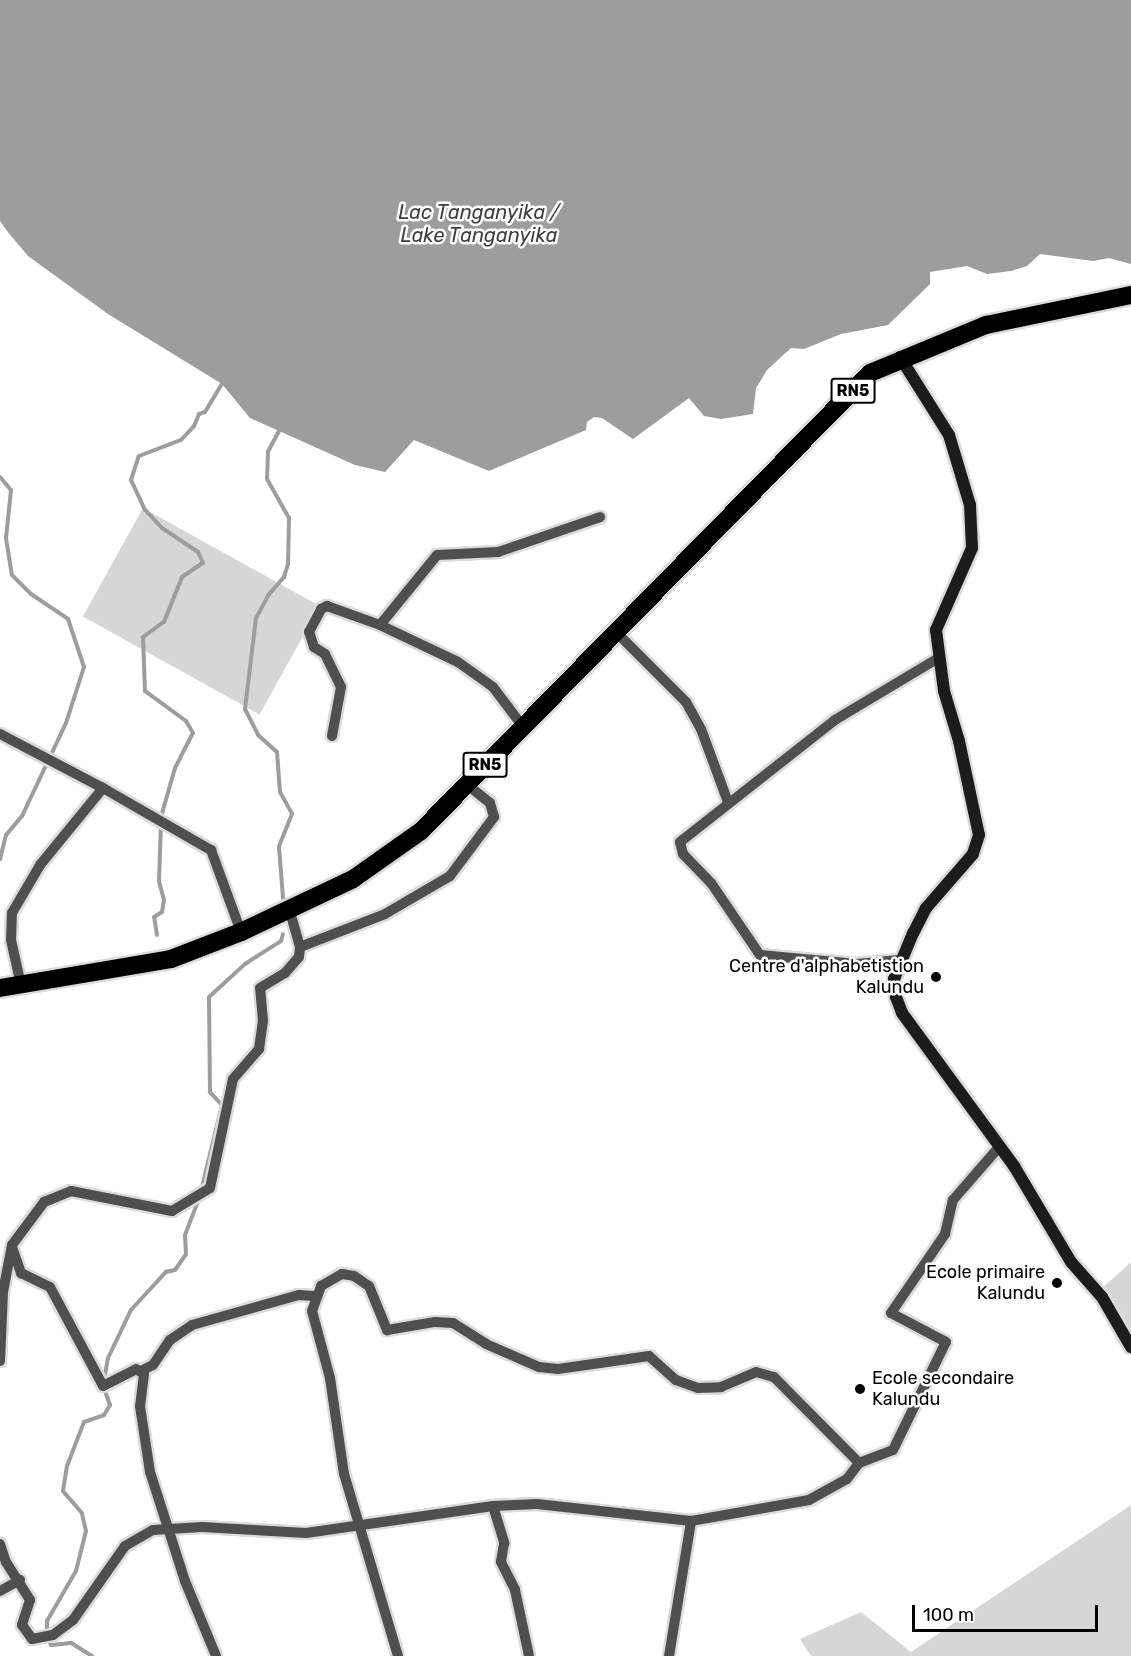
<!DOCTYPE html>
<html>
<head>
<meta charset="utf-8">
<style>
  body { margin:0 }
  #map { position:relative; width:1131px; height:1656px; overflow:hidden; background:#fff; font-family:Rubik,sans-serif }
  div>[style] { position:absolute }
  .green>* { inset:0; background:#d6d6d6; transform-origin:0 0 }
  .water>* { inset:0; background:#9d9d9d }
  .stream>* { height:4px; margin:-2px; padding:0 2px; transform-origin:2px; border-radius:2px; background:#9d9d9d }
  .roads { filter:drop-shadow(2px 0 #dbdbdb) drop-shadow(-2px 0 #dbdbdb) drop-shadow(0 2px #dbdbdb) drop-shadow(0 -2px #dbdbdb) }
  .street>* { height:10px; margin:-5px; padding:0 5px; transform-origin:5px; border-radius:5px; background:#4f4f4f }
  .secondary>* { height:12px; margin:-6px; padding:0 6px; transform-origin:6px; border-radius:6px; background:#1c1c1c }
  .highway>* { height:18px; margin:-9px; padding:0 9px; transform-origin:9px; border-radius:9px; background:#000 }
  .dots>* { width:16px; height:16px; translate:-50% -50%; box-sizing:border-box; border:3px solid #fff; border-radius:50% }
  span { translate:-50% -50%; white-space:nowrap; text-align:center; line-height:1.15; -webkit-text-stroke:5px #fff; paint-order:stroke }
  .shield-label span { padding:2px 4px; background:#fff; border:2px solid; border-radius:4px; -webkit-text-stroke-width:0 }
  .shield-label { font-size:16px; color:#000; font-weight:700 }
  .poi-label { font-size:18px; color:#000 }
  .right { translate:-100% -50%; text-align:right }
  .left { translate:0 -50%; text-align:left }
  .water-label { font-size:20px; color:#3e3e3e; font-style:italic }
  .scale { position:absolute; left:912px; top:1605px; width:186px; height:27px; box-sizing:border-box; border:3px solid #000; border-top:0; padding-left:8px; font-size:18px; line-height:21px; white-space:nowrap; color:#000; -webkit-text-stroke:4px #fff; paint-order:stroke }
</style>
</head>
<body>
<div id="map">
  <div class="green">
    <i style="left:143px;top:508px;width:202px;height:124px;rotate:29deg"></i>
    <i style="clip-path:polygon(1131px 1262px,1131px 1340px,1100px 1290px)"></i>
    <i style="clip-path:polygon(1131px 1505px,1131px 1656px,811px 1656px,800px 1639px,861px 1612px,911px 1652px)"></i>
  </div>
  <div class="water">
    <i style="clip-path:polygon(0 0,1131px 0,1131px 264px,1109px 258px,1093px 261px,1040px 254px,1027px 266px,1011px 271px,987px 274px,967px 266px,930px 272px,930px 284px,888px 325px,841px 334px,804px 349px,791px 348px,767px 370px,756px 388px,753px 414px,721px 419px,704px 416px,689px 398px,633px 439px,602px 418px,594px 417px,587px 422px,586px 430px,489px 471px,414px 440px,385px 472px,355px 465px,250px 418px,222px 384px,108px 314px,28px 256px,7px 231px,0 221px)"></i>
  </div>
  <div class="stream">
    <i style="left:280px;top:429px;width:26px;rotate:118deg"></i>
    <i style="left:268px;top:452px;width:27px;rotate:92deg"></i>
    <i style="left:267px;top:479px;width:45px;rotate:60.6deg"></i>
    <i style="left:289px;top:518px;width:46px;rotate:91.2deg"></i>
    <i style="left:288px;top:564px;width:14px;rotate:107deg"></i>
    <i style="left:284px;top:577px;width:23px;rotate:131deg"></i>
    <i style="left:269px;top:594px;width:27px;rotate:118deg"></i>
    <i style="left:256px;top:618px;width:92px;rotate:96.9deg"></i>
    <i style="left:245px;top:709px;width:29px;rotate:63deg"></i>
    <i style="left:258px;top:735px;width:25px;rotate:42deg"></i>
    <i style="left:277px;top:752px;width:40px;rotate:85.7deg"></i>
    <i style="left:280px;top:792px;width:25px;rotate:61deg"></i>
    <i style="left:292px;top:814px;width:35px;rotate:112deg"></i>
    <i style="left:279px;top:847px;width:51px;rotate:85.5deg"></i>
    <i style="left:0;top:477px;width:17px;rotate:50deg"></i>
    <i style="left:11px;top:490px;width:48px;rotate:95.9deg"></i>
    <i style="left:6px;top:538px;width:37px;rotate:81deg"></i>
    <i style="left:12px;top:575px;width:27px;rotate:45deg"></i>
    <i style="left:31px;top:594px;width:45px;rotate:34deg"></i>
    <i style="left:68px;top:619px;width:51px;rotate:71.6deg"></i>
    <i style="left:84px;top:667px;width:59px;rotate:107.8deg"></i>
    <i style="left:66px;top:723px;width:103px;rotate:115.3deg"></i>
    <i style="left:22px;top:816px;width:25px;rotate:130deg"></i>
    <i style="left:6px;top:835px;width:25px;rotate:104deg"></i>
    <i style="left:161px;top:817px;width:51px;rotate:-74.1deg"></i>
    <i style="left:175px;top:768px;width:39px;rotate:-63deg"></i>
    <i style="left:193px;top:733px;width:14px;rotate:-120deg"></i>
    <i style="left:186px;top:721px;width:51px;rotate:-143.8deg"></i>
    <i style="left:145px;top:691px;width:54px;rotate:-92.1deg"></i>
    <i style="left:143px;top:637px;width:26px;rotate:-36deg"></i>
    <i style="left:164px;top:622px;width:48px;rotate:-68.2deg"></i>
    <i style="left:182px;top:577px;width:25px;rotate:-34deg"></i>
    <i style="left:203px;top:563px;width:12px;rotate:-114deg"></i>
    <i style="left:198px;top:552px;width:43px;rotate:-146.3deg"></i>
    <i style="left:162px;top:528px;width:25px;rotate:-133deg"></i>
    <i style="left:145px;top:510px;width:33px;rotate:-115deg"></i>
    <i style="left:131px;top:480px;width:25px;rotate:-72deg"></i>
    <i style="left:139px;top:456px;width:45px;rotate:-20.9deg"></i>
    <i style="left:181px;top:440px;width:19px;rotate:-47deg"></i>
    <i style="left:194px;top:426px;width:13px;rotate:-67deg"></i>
    <i style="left:199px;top:414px;width:6px;rotate:-18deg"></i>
    <i style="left:205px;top:412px;width:33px;rotate:-59deg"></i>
    <i style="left:157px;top:935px;width:18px;rotate:-99deg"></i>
    <i style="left:154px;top:917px;width:9px;rotate:-32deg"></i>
    <i style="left:162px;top:912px;width:12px;rotate:-81deg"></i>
    <i style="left:164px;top:900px;width:20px;rotate:-105deg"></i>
    <i style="left:159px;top:881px;width:56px;rotate:-88deg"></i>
    <i style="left:201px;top:1191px;width:89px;rotate:-76.3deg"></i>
    <i style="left:222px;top:1105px;width:18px;rotate:-133deg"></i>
    <i style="left:210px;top:1092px;width:95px;rotate:-90.6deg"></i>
    <i style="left:209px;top:997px;width:49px;rotate:-42.5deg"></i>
    <i style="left:245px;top:964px;width:43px;rotate:-32.6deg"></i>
    <i style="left:281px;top:941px;width:7px;rotate:-74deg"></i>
    <i style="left:92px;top:1656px;width:25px;rotate:-148deg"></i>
    <i style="left:71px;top:1643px;width:20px;rotate:174deg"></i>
    <i style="left:51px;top:1645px;width:10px;rotate:-114deg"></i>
    <i style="left:47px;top:1636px;width:15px;rotate:-90deg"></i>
    <i style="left:47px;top:1621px;width:58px;rotate:-59.9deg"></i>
    <i style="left:76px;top:1571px;width:41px;rotate:-76deg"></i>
    <i style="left:86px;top:1531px;width:18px;rotate:-103deg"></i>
    <i style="left:82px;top:1513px;width:29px;rotate:-131deg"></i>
    <i style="left:63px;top:1491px;width:25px;rotate:-81deg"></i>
    <i style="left:67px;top:1466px;width:47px;rotate:-68.9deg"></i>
    <i style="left:84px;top:1422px;width:21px;rotate:-19deg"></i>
    <i style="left:104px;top:1415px;width:12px;rotate:-59deg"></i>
    <i style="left:110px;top:1405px;width:20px;rotate:-110deg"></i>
    <i style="left:103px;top:1386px;width:28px;rotate:-80deg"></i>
    <i style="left:108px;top:1358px;width:53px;rotate:-64.4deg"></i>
    <i style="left:131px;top:1310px;width:52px;rotate:-47.4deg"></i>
    <i style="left:166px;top:1272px;width:9px;rotate:-13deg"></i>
    <i style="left:175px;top:1270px;width:19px;rotate:-55deg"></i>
    <i style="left:186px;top:1254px;width:19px;rotate:-93deg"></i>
    <i style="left:185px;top:1235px;width:40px;rotate:-69deg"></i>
  </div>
  <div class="roads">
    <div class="street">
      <i style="left:380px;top:625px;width:90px;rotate:-50.8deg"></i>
      <i style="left:437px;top:555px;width:61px;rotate:-2.8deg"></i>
      <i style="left:498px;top:552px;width:108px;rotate:-18.9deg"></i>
      <i style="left:616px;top:632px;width:99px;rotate:45deg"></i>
      <i style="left:686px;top:702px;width:31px;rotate:61deg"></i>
      <i style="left:701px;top:729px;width:78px;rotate:69.7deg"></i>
      <i style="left:0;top:734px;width:116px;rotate:27.7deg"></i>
      <i style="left:332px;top:736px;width:50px;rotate:-79.6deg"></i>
      <i style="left:341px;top:687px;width:37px;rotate:-116deg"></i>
      <i style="left:325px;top:654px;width:13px;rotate:-148deg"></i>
      <i style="left:314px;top:647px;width:16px;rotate:-108deg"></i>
      <i style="left:309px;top:632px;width:26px;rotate:-62deg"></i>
      <i style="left:321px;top:609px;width:7px;rotate:-27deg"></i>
      <i style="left:327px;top:606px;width:56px;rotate:19.7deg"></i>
      <i style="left:380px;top:625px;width:86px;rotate:25.4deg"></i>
      <i style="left:458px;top:662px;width:43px;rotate:35.5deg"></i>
      <i style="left:493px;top:687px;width:51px;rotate:52.9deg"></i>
      <i style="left:300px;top:947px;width:91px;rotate:-21.2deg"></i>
      <i style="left:385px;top:914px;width:75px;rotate:-30.3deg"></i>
      <i style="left:450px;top:876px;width:74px;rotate:-53.3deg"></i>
      <i style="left:494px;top:817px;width:15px;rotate:-106deg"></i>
      <i style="left:490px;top:803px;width:32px;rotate:-141deg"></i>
      <i style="left:899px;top:960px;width:42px;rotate:174.6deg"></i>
      <i style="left:857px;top:964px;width:97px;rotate:-174.7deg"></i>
      <i style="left:760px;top:955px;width:87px;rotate:-124.2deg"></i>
      <i style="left:711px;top:883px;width:40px;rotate:-134deg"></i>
      <i style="left:683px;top:854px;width:12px;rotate:-104deg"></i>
      <i style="left:680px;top:842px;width:197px;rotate:-38.2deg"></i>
      <i style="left:835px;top:720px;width:119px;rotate:-30.9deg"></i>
      <i style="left:21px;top:985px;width:46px;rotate:-102.5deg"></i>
      <i style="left:11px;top:940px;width:27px;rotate:-88deg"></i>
      <i style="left:12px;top:913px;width:56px;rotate:-59.7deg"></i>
      <i style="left:40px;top:865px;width:99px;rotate:-50.7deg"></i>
      <i style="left:103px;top:788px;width:125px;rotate:29.9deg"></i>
      <i style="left:211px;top:850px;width:87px;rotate:69.9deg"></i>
      <i style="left:12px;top:1247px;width:28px;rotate:71deg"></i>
      <i style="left:21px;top:1273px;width:32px;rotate:26deg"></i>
      <i style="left:50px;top:1287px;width:112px;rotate:61.8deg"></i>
      <i style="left:103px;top:1386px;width:37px;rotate:-27deg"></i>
      <i style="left:136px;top:1369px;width:9px;rotate:32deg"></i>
      <i style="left:144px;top:1374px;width:32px;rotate:97deg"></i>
      <i style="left:140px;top:1406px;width:67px;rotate:81.4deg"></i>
      <i style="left:150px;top:1472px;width:114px;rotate:72.2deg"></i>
      <i style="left:185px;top:1581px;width:81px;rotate:67.5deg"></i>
      <i style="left:0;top:1361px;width:69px;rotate:-87.5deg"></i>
      <i style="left:3px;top:1292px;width:48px;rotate:-79.2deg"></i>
      <i style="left:12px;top:1245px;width:54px;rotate:-53.3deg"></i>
      <i style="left:44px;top:1202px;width:29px;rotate:-22deg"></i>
      <i style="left:71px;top:1191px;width:103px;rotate:11.2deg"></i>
      <i style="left:172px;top:1211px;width:44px;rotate:-31.2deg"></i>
      <i style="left:210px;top:1188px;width:111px;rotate:-78.1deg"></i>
      <i style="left:233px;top:1079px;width:40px;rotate:-49deg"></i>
      <i style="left:259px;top:1049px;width:28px;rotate:-82deg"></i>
      <i style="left:263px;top:1021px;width:33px;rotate:-95deg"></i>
      <i style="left:260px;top:988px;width:29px;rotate:-31deg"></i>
      <i style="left:285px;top:973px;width:21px;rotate:-49deg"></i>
      <i style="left:299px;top:957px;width:10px;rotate:-84deg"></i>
      <i style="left:300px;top:947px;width:41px;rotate:-105.8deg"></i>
      <i style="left:141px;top:1371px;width:13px;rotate:-27deg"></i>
      <i style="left:153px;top:1365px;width:30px;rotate:-56deg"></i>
      <i style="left:170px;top:1340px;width:27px;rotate:-34deg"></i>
      <i style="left:192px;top:1325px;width:111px;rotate:-15.7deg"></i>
      <i style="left:299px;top:1295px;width:15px;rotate:4deg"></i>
      <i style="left:493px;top:1506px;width:39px;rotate:73deg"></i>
      <i style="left:504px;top:1543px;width:19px;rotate:99deg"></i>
      <i style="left:501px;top:1562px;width:31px;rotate:63deg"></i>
      <i style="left:515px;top:1590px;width:67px;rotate:78deg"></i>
      <i style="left:0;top:1544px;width:19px;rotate:72deg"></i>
      <i style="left:6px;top:1562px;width:45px;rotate:57.7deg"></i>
      <i style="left:30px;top:1600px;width:26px;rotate:108deg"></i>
      <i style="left:22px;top:1625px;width:17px;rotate:54deg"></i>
      <i style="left:32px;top:1639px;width:21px;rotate:-11deg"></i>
      <i style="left:53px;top:1635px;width:25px;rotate:-37deg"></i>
      <i style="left:73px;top:1620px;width:90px;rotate:-54.9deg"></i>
      <i style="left:125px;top:1546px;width:32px;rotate:-30deg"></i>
      <i style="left:153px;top:1530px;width:49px;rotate:-3.5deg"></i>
      <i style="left:202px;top:1527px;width:104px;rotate:3.3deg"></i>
      <i style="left:306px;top:1533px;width:189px;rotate:-8.2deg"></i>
      <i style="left:493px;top:1506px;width:44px;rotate:-2.6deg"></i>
      <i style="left:537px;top:1504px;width:155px;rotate:6.3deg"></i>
      <i style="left:691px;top:1521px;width:120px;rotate:-10.1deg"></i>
      <i style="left:809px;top:1500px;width:43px;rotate:-28.9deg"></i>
      <i style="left:847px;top:1479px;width:20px;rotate:-53deg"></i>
      <i style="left:859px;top:1463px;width:36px;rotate:-21deg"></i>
      <i style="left:893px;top:1450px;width:120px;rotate:-63.9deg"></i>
      <i style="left:946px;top:1342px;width:62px;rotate:-152.2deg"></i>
      <i style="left:891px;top:1313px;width:96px;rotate:-55.6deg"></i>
      <i style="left:945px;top:1234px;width:35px;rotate:-77deg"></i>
      <i style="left:953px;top:1200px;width:70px;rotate:-49deg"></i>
      <i style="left:0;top:1591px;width:23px;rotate:-29deg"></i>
      <i style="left:398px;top:1656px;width:190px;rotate:-106.5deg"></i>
      <i style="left:344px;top:1474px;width:97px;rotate:-98.3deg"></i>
      <i style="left:330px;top:1378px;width:69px;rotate:-105deg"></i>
      <i style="left:312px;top:1311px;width:27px;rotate:-70deg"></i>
      <i style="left:321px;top:1286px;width:24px;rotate:-30deg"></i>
      <i style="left:342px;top:1274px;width:12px;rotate:9deg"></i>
      <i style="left:354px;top:1276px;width:18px;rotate:34deg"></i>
      <i style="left:369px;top:1286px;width:48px;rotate:67.8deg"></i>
      <i style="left:387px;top:1330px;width:49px;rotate:-9.5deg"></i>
      <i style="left:435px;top:1322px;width:18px;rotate:3deg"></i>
      <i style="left:453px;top:1323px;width:39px;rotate:32deg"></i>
      <i style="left:486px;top:1344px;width:58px;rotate:23.5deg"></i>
      <i style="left:539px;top:1367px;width:19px;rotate:6deg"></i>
      <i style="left:558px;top:1369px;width:92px;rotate:-8.1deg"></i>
      <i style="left:649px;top:1356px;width:36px;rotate:42deg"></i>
      <i style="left:676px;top:1380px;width:23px;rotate:20deg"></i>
      <i style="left:698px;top:1388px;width:23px;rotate:-2deg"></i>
      <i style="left:721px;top:1387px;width:38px;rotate:-23deg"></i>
      <i style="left:756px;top:1372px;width:19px;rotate:16deg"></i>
      <i style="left:774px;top:1377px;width:121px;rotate:45.3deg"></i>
      <i style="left:669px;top:1656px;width:137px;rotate:-80.7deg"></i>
    </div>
    <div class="secondary">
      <i style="left:900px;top:357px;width:92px;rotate:57.9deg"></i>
      <i style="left:949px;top:435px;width:73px;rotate:73.3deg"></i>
      <i style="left:970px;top:505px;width:43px;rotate:87.3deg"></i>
      <i style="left:972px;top:548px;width:90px;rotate:113.7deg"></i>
      <i style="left:936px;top:630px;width:62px;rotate:82.5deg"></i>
      <i style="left:944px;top:691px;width:52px;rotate:73.3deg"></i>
      <i style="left:959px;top:741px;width:96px;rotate:78deg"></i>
      <i style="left:979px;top:835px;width:20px;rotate:108deg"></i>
      <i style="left:973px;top:854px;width:72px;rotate:131deg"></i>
      <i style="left:926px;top:908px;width:28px;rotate:117deg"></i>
      <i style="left:913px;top:933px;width:50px;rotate:112.4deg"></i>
      <i style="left:894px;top:979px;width:18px;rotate:84deg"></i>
      <i style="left:896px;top:997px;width:17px;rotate:69deg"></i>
      <i style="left:902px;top:1013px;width:190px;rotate:53.8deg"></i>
      <i style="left:1014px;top:1166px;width:112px;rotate:59.3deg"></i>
      <i style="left:1071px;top:1262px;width:47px;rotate:48.5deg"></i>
      <i style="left:1102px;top:1297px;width:58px;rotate:59.9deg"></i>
    </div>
    <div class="highway">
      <i style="left:0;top:988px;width:173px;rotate:-9.6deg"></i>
      <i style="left:171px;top:959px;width:75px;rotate:-21.1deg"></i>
      <i style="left:241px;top:932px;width:124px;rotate:-25.3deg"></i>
      <i style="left:353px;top:879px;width:83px;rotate:-35.2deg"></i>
      <i style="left:421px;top:831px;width:641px;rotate:-45.57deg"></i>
      <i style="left:870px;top:373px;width:126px;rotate:-22.5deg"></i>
      <i style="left:986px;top:325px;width:148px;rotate:-11.7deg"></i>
    </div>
  </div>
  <div class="dots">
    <i style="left:936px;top:977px;background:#000"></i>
    <i style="left:1057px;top:1283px;background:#000"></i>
    <i style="left:860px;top:1389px;background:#000"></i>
  </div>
  <div class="shield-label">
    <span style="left:853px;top:391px">RN5</span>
    <span style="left:485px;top:765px">RN5</span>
  </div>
  <div class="poi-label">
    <span class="right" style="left:924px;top:977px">Centre d'alphabetistion<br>Kalundu</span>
    <span class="right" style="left:1045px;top:1283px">Ecole primaire<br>Kalundu</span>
    <span class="left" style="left:872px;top:1389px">Ecole secondaire<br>Kalundu</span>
  </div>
  <div class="water-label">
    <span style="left:479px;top:224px">Lac Tanganyika /<br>Lake Tanganyika</span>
  </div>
  <div class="scale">100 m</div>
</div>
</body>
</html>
